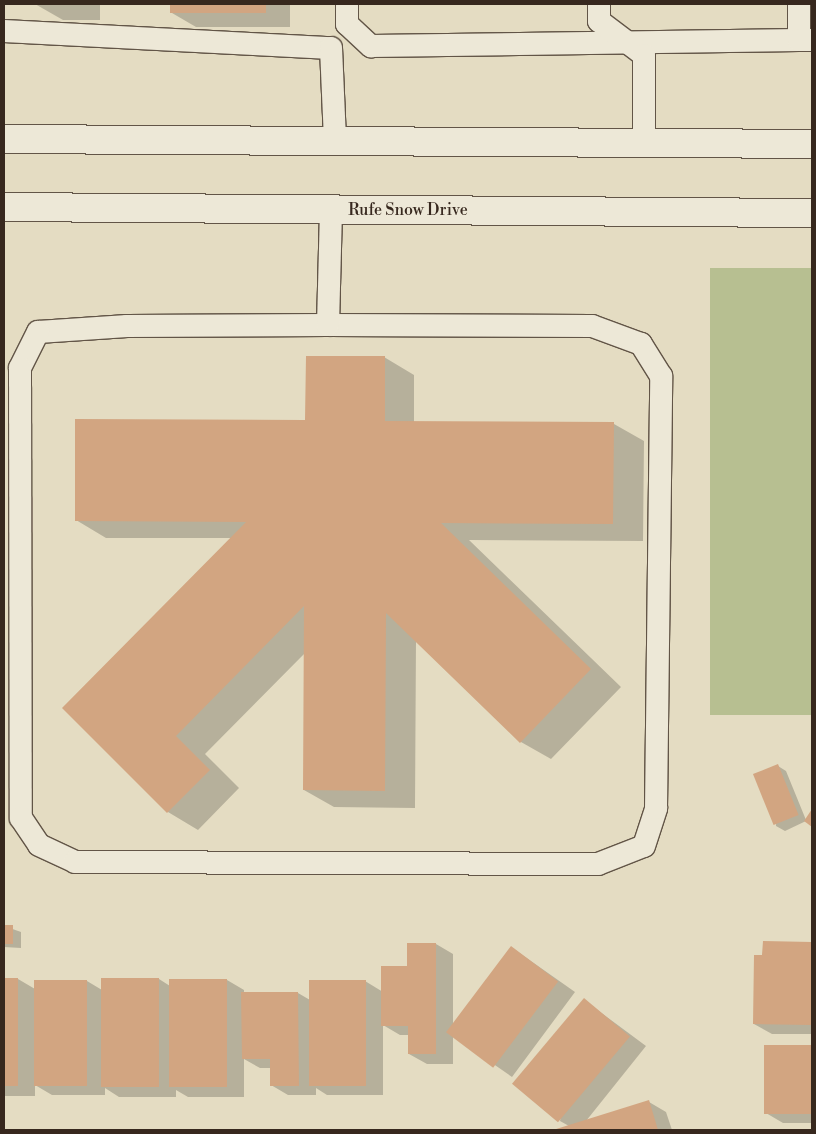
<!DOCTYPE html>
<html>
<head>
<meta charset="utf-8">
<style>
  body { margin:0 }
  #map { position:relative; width:816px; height:1134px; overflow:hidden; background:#e4dcc2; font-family:"Libre Bodoni",serif }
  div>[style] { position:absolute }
  .green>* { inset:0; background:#b7bf91; transform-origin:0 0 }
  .shadow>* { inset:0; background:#0003 }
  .building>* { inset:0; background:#d2a581; transform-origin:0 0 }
  .roads { filter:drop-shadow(1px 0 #625547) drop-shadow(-1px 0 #625547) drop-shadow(0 1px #625547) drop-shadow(0 -1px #625547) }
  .service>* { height:22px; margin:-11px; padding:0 11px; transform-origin:11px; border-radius:11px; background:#ede8d7 }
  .secondary>* { height:28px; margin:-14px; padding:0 14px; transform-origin:14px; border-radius:14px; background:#ede8d7 }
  span { translate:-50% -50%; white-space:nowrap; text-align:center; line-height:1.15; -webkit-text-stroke:5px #ede8d7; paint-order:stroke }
  .street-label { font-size:16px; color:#37281e }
  .frame { position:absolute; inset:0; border:5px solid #37281e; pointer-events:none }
</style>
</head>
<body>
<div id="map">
  <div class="green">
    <i style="left:710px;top:268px;width:102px;height:447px"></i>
  </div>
  <div class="shadow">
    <i style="clip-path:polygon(35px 4px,100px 4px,100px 20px,63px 20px)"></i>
    <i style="clip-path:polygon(172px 4px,290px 4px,290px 27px,196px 27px,172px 13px)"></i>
    <i style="clip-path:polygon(384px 357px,414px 375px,414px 422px,614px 424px,644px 441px,643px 541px,469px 540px,621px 687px,551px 759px,521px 742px,416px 640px,415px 808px,334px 807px,304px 790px,305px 653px,205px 754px,239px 788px,198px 830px,168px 812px,63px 708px,232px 538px,106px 538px,76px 520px,306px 421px)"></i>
    <i style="clip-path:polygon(778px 766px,786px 771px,806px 820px,812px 811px,812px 825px,806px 821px,785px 831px,776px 826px)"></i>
    <i style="clip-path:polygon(4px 926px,21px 932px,21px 948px,4px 947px)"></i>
    <i style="clip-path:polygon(764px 943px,812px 943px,812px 1034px,772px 1034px,754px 1024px)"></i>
    <i style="clip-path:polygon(408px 944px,436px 944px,453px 954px,453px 1025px,511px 947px,575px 992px,512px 1077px,453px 1036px,453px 1064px,427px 1064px,409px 1054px,409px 1035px,400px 1035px,383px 1025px,383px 1095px,327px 1095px,316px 1088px,316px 1095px,288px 1095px,271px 1085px,271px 1068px,260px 1068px,244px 1059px,244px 1097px,188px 1097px,176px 1090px,176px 1097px,119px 1097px,105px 1088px,105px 1095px,52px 1095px,35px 1085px,35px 1096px,4px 1096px,4px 979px,18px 979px,35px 989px,35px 981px,87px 981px,102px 990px,159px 979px,170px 986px,227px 980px,244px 990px,244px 993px,298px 993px,310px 1000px,365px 981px,383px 992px,408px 967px)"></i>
    <i style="clip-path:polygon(584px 1000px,646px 1046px,586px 1121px,649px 1102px,666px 1112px,672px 1130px,555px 1130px,569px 1126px,560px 1121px)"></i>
    <i style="clip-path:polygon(812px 1046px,812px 1123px,783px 1123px,766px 1113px,766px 1047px)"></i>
  </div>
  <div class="building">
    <i style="left:170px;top:4px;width:96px;height:9px"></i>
    <i style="clip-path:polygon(306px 356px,385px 356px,385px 421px,614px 422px,613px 524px,441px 523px,591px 669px,520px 743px,386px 613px,385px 791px,303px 790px,304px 606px,176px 736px,210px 770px,167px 813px,62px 708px,246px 522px,75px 521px,75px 419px,305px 420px)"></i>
    <i style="left:778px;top:764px;width:55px;height:27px;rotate:68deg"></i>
    <i style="clip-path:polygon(812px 809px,812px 827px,804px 821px)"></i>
    <i style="left:4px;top:925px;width:9px;height:19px"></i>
    <i style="clip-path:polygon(763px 941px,812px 942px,812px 1025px,753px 1024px,754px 955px,762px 955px)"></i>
    <i style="clip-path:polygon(407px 943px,436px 943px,436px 1054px,408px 1054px,408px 1026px,381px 1026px,381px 966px,407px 966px)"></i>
    <i style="left:511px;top:946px;width:59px;height:108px;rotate:37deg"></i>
    <i style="left:4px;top:978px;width:14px;height:108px"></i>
    <i style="left:101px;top:978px;width:58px;height:109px"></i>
    <i style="left:169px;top:979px;width:58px;height:108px"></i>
    <i style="left:34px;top:980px;width:53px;height:106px"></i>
    <i style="left:309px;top:980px;width:57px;height:106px"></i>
    <i style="clip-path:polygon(241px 992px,298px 992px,299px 1086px,270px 1086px,270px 1059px,242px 1059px)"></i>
    <i style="left:584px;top:998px;width:60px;height:112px;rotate:40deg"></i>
    <i style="left:764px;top:1045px;width:48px;height:69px"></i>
    <i style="clip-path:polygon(649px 1100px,658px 1130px,553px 1130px)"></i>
  </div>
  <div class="roads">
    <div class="service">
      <i style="left:347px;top:4px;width:20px;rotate:90deg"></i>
      <i style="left:347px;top:24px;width:33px;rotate:43deg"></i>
      <i style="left:371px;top:46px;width:428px;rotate:-0.8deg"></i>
      <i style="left:599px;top:4px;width:17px;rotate:90deg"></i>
      <i style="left:599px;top:21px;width:56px;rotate:37.1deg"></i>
      <i style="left:644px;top:55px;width:88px;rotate:90deg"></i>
      <i style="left:799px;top:4px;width:36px;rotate:90deg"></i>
      <i style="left:799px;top:40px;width:13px"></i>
      <i style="left:4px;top:31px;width:327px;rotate:3deg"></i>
      <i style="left:331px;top:48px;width:93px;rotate:87.5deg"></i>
      <i style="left:328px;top:325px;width:201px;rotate:179.7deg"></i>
      <i style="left:127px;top:326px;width:89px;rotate:176.1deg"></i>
      <i style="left:38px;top:332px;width:40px;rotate:116.6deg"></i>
      <i style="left:20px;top:368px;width:450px;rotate:89.9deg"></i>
      <i style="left:21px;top:818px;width:32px;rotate:56deg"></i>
      <i style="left:39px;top:845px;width:40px;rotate:25deg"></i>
      <i style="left:75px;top:862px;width:523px;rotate:0.22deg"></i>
      <i style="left:598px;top:864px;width:49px;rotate:-21.4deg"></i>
      <i style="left:644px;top:846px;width:40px;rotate:-72deg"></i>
      <i style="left:656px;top:808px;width:432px;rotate:-89.3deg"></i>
      <i style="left:661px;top:376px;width:38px;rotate:-122deg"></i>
      <i style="left:641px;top:344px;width:52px;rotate:-159.8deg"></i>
      <i style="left:592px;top:326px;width:264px;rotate:-179.8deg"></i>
      <i style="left:328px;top:325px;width:115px;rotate:-88.5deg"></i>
    </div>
    <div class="secondary">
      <i style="left:4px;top:139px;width:808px;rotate:0.35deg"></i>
      <i style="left:4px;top:207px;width:808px;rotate:0.43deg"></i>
    </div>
  </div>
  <div class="street-label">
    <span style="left:408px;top:210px">Rufe Snow Drive</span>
  </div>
  <div class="frame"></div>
</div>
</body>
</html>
